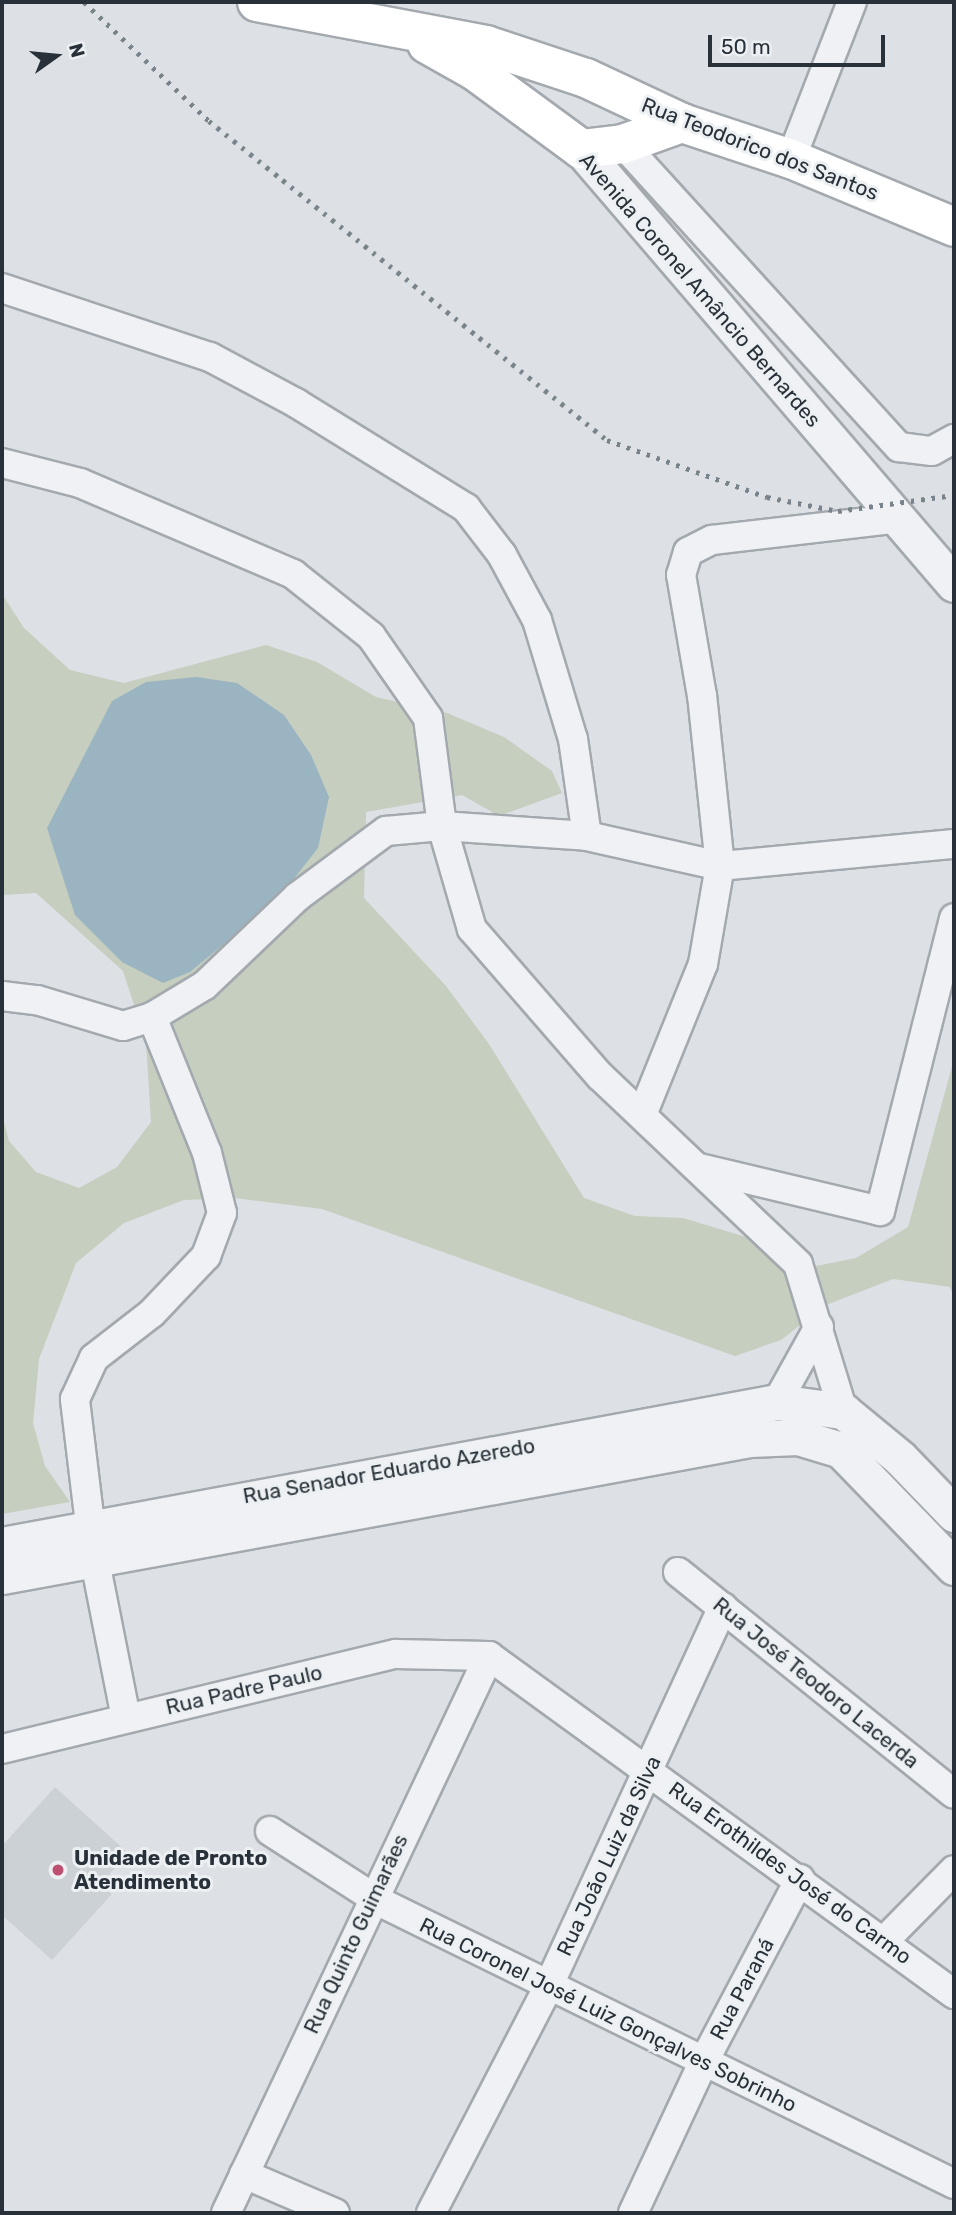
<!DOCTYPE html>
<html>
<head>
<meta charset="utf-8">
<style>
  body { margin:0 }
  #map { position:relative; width:956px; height:2215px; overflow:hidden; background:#dde1e5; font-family:Rubik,sans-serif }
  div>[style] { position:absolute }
  .built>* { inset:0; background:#cbd1d5 }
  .green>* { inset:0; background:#c5cebf }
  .water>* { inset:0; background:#9bb4c1 }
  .roads { filter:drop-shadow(2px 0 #a3a9ae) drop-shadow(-2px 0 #a3a9ae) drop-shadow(0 2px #a3a9ae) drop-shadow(0 -2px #a3a9ae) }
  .minor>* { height:28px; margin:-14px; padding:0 14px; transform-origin:14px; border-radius:14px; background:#eff1f4 }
  .tertiary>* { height:35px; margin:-17.5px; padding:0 17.5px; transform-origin:17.5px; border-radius:17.5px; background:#eff1f4 }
  .primary>* { height:38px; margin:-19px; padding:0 19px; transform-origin:19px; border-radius:19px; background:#fff }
  .rail>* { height:5px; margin-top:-2.5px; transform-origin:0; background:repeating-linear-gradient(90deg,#78838c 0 3.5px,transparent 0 10.5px) }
  .dots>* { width:19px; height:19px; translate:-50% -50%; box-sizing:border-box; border:4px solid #ecf0f3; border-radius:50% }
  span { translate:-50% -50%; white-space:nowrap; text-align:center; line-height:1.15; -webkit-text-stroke:6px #ecf0f3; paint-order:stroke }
  .street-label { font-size:21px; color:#283139 }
  .poi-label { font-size:21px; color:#283139; font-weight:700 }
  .left { translate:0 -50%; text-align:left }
  .frame { position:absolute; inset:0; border:4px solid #283139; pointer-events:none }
  .north { position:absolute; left:21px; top:21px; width:70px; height:70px; -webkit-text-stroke:5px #ecf0f3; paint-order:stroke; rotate:75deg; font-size:19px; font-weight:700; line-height:28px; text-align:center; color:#283139 }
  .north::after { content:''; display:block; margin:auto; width:24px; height:32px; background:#283139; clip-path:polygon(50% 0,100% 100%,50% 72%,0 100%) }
  .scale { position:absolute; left:708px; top:35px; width:177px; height:32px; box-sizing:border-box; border:4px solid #283139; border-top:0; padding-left:9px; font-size:21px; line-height:24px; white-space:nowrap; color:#283139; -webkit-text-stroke:5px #ecf0f3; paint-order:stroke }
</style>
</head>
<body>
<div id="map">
  <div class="built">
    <i style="clip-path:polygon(55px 1787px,128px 1853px,99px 1886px,112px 1894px,52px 1960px,2px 1915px,2px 1846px)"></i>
  </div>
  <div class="green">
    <i style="clip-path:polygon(2px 594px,24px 628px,70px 670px,124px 683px,266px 645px,317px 662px,376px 697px,447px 713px,504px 737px,552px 771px,562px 793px,499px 816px,462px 795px,366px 812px,364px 898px,446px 986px,489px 1044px,584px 1198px,635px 1216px,683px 1218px,746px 1237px,801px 1269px,856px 1258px,908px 1227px,954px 1059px,954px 1298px,950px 1287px,893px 1279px,826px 1305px,781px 1340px,735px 1356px,322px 1209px,234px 1198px,184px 1200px,124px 1223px,76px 1263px,39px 1359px,33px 1423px,45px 1466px,70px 1502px,2px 1514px,2px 1115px,9px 1141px,36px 1172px,79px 1188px,117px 1167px,151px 1122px,146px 1042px,123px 971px,36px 893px,2px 895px)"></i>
  </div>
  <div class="water">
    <i style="clip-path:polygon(196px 677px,237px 683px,284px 715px,311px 755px,329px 797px,318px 848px,278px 899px,190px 972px,163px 983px,122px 962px,75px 915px,47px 828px,112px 701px,146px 682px)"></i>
  </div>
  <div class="roads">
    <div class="minor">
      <i style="left:623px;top:144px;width:410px;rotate:47.7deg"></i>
      <i style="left:899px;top:447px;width:33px;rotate:7deg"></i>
      <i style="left:932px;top:451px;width:25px;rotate:-29deg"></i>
      <i style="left:791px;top:159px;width:168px;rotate:-68.8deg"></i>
      <i style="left:2px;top:288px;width:219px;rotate:18.4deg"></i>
      <i style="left:210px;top:357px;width:98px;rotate:28.1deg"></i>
      <i style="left:296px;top:403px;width:200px;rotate:31.7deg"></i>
      <i style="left:466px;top:508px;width:59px;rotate:52.5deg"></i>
      <i style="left:502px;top:555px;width:74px;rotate:61.7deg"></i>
      <i style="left:537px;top:620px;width:124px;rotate:73.2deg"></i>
      <i style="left:573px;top:739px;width:98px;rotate:81.8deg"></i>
      <i style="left:2px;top:463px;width:81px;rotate:14.4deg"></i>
      <i style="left:80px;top:483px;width:232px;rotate:23.1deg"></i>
      <i style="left:293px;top:574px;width:100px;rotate:38.5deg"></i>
      <i style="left:371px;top:636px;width:100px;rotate:55.2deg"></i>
      <i style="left:428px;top:718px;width:109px;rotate:82.6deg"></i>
      <i style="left:442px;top:826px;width:107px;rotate:73.8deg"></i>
      <i style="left:472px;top:929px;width:195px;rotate:49deg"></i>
      <i style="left:600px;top:1076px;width:273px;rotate:43.5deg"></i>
      <i style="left:798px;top:1264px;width:154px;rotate:73deg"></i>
      <i style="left:2px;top:996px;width:35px;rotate:7deg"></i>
      <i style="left:37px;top:1000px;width:90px;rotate:16.8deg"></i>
      <i style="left:123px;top:1026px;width:30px;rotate:-17deg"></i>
      <i style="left:642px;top:1115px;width:163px;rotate:-68deg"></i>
      <i style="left:703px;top:964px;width:99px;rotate:-80.2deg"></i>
      <i style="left:720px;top:866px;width:171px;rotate:-96deg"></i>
      <i style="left:702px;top:696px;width:123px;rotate:-99.8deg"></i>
      <i style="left:681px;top:575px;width:24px;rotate:-73deg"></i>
      <i style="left:688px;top:552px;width:27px;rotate:-27deg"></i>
      <i style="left:712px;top:540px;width:183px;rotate:-6.6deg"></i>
      <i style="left:700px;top:1168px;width:185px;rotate:13.4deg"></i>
      <i style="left:880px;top:1211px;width:302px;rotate:-75.8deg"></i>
      <i style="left:777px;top:1402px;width:86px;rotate:-60.8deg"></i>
      <i style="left:678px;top:1572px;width:354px;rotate:38.8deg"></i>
      <i style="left:489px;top:1656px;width:575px;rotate:36.01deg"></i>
      <i style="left:126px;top:1718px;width:164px;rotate:-101.2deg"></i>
      <i style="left:94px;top:1557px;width:159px;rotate:-96.9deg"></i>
      <i style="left:75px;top:1399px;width:45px;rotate:-65.1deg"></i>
      <i style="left:94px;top:1358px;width:73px;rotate:-37.8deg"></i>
      <i style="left:152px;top:1313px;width:79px;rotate:-46.5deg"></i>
      <i style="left:206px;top:1256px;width:46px;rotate:-69.6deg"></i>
      <i style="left:222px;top:1213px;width:62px;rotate:-104deg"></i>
      <i style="left:207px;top:1153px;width:147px;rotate:-112deg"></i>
      <i style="left:152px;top:1017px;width:62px;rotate:-31.1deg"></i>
      <i style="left:205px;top:985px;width:127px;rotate:-43.7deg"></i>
      <i style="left:297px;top:897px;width:111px;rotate:-36.6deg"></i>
      <i style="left:386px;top:831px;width:56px;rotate:-5.1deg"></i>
      <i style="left:442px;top:826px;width:145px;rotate:3.9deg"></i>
      <i style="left:587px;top:836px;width:136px;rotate:12.7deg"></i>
      <i style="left:720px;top:866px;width:235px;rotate:-5.4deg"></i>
      <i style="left:2px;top:1749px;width:405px;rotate:-13.6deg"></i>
      <i style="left:396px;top:1654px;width:93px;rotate:1.2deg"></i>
      <i style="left:270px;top:1831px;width:131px;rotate:32.8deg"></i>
      <i style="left:380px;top:1902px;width:640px;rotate:26.16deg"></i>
      <i style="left:885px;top:1940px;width:98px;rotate:-45.4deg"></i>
      <i style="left:244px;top:2174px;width:99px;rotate:23.2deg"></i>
      <i style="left:226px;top:2213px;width:616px;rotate:-64.72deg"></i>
      <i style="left:431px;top:2213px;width:257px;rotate:-62.6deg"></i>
      <i style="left:549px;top:1985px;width:416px;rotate:-65.3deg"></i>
      <i style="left:633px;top:2213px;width:166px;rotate:-65deg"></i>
      <i style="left:703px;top:2063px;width:208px;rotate:-62.2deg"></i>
    </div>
    <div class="tertiary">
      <i style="left:581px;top:149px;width:573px;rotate:49.39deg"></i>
      <i style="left:2px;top:1545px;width:788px;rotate:-10.45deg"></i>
      <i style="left:777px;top:1402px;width:67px;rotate:7.8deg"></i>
      <i style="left:843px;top:1411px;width:74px;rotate:39.5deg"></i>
      <i style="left:900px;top:1458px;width:78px;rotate:46deg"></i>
      <i style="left:2px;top:1576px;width:760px;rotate:-10.38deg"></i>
      <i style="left:750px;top:1439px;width:48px;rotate:-2.4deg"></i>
      <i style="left:798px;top:1437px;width:45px;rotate:16.8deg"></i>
      <i style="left:841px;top:1450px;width:163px;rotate:46deg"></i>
    </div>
    <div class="primary">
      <i style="left:257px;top:2px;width:233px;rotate:10.6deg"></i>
      <i style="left:486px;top:45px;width:105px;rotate:18.3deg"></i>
      <i style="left:586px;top:78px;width:106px;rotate:25.1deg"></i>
      <i style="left:682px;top:123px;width:115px;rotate:18.3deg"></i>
      <i style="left:791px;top:159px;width:177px;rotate:22.6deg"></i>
      <i style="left:427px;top:44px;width:55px;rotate:29.4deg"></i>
      <i style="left:475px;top:71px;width:132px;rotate:36.3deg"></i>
      <i style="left:581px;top:149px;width:42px;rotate:-6.8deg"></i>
      <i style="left:623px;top:144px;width:63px;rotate:-19.6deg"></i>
    </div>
  </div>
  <div class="rail">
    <i style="left:84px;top:2px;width:173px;rotate:43.6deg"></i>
    <i style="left:209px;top:121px;width:510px;rotate:38.71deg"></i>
    <i style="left:607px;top:440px;width:170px;rotate:19.6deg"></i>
    <i style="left:767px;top:497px;width:72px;rotate:11.2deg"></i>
    <i style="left:838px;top:511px;width:117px;rotate:-7.9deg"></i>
  </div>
  <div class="dots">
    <i style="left:58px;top:1870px;background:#bd4f71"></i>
  </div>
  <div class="street-label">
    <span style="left:760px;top:149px;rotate:21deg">Rua Teodorico dos Santos</span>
    <span style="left:700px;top:290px;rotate:49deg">Avenida Coronel Amâncio Bernardes</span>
    <span style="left:389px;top:1471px;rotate:-10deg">Rua Senador Eduardo Azeredo</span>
    <span style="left:816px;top:1683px;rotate:39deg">Rua José Teodoro Lacerda</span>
    <span style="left:244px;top:1690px;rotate:-13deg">Rua Padre Paulo</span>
    <span style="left:609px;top:1856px;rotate:-65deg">Rua João Luiz da Silva</span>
    <span style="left:790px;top:1873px;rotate:36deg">Rua Erothildes José do Carmo</span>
    <span style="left:356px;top:1934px;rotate:-65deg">Rua Quinto Guimarães</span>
    <span style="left:742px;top:1989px;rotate:-62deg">Rua Paraná</span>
    <span style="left:608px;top:2015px;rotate:26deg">Rua Coronel José Luiz Gonçalves Sobrinho</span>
  </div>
  <div class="poi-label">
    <span class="left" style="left:74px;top:1870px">Unidade de Pronto<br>Atendimento</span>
  </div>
  <div class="frame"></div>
  <div class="north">N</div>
  <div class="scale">50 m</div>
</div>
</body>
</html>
